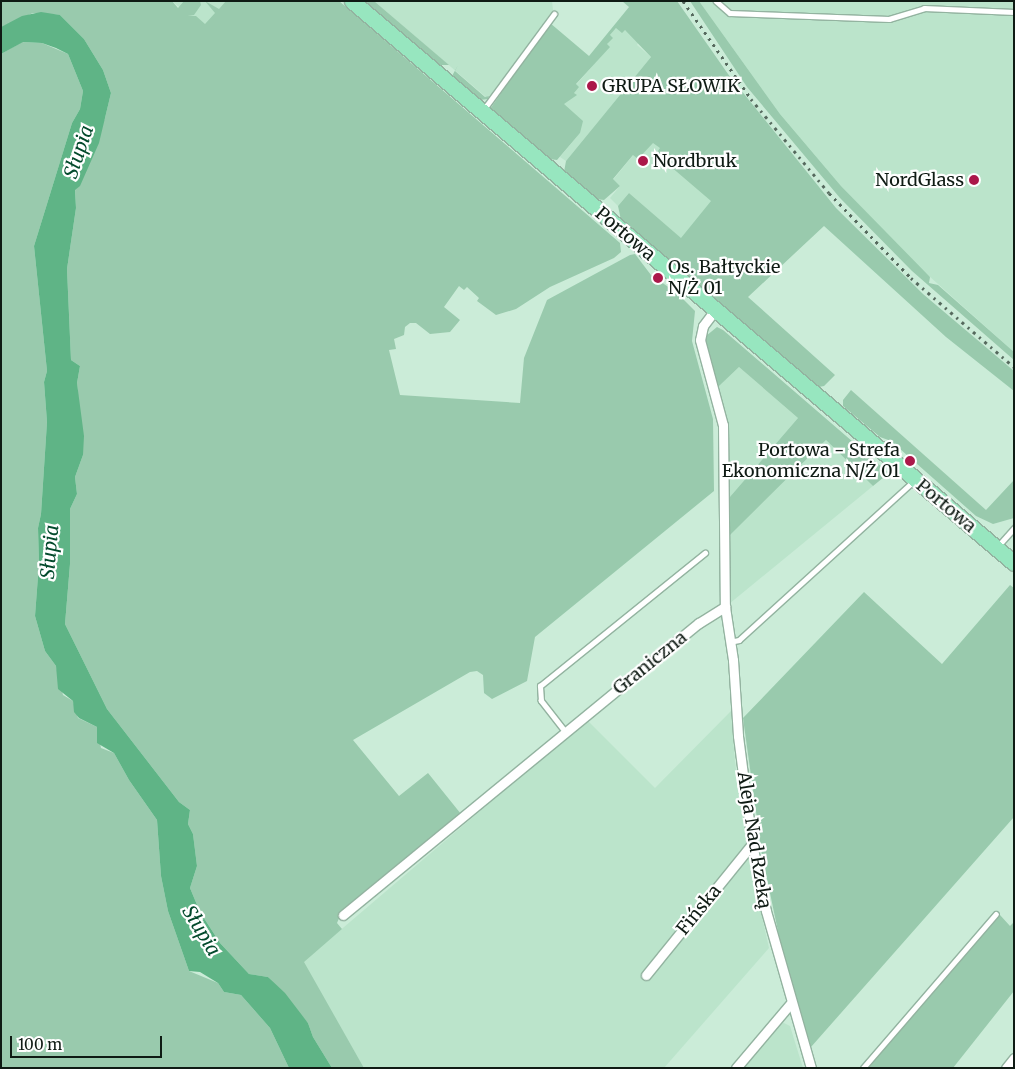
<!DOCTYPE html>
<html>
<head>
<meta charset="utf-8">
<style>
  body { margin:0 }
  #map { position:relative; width:1015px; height:1069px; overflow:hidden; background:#cbecd8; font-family:Merriweather,serif }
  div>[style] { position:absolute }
  .built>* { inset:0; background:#bbe4cb }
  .green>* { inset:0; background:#99caad }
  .water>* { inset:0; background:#5fb486 }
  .roads { filter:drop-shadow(1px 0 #93b3a0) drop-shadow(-1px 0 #93b3a0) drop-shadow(0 1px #93b3a0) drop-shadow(0 -1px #93b3a0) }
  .service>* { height:4.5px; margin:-2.25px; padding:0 2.25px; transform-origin:2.25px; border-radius:2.25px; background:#fff }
  .minor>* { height:9px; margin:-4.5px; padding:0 4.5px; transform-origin:4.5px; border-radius:4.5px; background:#fff }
  .primary>* { height:15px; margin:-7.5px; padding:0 7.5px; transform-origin:7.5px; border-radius:7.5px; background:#97e6bf }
  .rail>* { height:3px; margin-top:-1.5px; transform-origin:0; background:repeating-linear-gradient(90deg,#55695d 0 2.5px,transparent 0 7.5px) }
  .dots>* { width:14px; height:14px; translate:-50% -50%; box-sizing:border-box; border:2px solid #fff; border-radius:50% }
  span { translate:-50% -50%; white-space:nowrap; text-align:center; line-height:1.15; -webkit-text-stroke:4.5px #fff; paint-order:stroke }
  .poi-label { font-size:18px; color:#0f1b14 }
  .left { translate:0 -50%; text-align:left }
  .right { translate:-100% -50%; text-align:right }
  .street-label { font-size:18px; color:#0f1b14 }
  .water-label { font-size:19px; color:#034a2c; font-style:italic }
  .frame { position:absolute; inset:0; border:2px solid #0f1b14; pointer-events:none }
  .scale { position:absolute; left:10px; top:1036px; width:152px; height:22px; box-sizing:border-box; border:2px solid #0f1b14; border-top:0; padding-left:6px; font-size:15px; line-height:18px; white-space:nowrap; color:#0f1b14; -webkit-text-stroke:4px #fff; paint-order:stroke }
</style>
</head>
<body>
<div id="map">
  <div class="built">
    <i style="clip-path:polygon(172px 1px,230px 1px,206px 30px)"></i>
    <i style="clip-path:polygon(374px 1px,552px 1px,553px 10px,491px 95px,486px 97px)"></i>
    <i style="clip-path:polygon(699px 1px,1014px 1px,1014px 352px,919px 267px,841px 186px,780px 114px)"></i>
    <i style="clip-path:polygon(616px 28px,625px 30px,639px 41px,637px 45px,651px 57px,566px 161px,560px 157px,580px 133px,563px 104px,576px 95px,574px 93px,576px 85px,609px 47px,607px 45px,610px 35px)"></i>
    <i style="clip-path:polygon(651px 133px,724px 195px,684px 241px,629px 193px,618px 206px,610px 198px,620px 186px,613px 180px)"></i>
    <i style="clip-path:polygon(739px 367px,798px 418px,729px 498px,727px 417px,718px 387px)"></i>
    <i style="clip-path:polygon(826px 440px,873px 486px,729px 604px,729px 536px)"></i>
    <i style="clip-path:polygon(731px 711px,735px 762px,753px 876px,769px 948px,664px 1068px,364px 1068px,303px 962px,587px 720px,655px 788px)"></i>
    <i style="clip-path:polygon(782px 1022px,790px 1026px,803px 1068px,742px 1068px)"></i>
  </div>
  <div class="green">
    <i style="clip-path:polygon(1px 1px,172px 1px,178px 8px,184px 1px,200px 1px,201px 5px,194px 15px,188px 16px,196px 16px,205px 24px,215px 13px,205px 1px,219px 9px,226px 1px,339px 1px,620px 243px,621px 252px,614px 258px,550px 287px,516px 309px,496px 315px,477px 301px,479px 298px,467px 287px,464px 290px,459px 286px,444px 307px,460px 320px,450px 332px,430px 334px,416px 323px,410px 323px,405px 327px,404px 335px,394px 339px,396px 349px,389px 350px,400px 395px,520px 403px,524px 358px,547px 300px,630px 255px,635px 254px,651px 275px,677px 293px,695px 311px,692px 341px,713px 419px,714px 491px,535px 637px,527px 681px,492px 699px,484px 693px,483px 675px,477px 671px,470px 672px,353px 740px,399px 796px,428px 773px,461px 814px,343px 909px,337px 923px,342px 929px,304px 962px,364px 1068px,332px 1068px,313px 1037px,308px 1023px,268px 977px,249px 974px,220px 943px,200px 912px,190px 888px,197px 866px,193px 834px,188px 824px,190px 810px,179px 802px,107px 709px,65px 624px,70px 564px,70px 509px,77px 494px,75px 477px,83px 455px,77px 383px,80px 366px,71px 360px,67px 269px,76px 208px,75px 189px,105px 118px,111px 93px,103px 70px,84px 39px,60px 15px,33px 13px,1px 27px)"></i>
    <i style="clip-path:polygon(363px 1px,374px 1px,449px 65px,440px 65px)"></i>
    <i style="clip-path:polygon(622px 1px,677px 1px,728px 74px,836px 208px,923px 294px,1014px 371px,1014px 391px,946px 337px,824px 226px,748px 297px,835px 375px,824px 386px,819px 387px,621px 220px,618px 206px,629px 193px,681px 238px,711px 201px,656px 154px,660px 148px,653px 143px,638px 159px,633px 155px,613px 179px,620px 186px,604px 200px,596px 199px,564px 172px,566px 161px,651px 57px,625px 30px,622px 33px,616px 28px,610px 35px,613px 38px,607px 44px,610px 47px,576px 84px,579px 87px,574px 93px,577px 95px,564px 104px,583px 121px,580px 133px,557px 160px,549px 159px,490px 109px,550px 23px,589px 56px,629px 7px)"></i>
    <i style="clip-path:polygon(690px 1px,699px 1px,780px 114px,841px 186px,930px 277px,929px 283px,938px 285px,1014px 352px,1014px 360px,912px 271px,840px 198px,747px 87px)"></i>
    <i style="clip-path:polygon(22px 42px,42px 43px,68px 54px,83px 91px,80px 109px,72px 123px,34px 246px,47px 371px,44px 382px,47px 422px,41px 514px,38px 528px,39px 563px,35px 616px,45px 651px,56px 666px,63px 695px,73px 701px,78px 718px,97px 727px,101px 748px,114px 753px,129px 780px,157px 820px,161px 876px,168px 911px,189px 971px,218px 983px,224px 992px,241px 995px,270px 1028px,289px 1068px,1px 1068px,1px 54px)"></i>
    <i style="clip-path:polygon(458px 65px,455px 71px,485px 97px,489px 96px,488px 99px,480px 100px,452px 76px)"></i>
    <i style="clip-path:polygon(717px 327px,723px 330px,889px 473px,873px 486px,826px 440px,729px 536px,729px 498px,798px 418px,739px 367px,718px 387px,705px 342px,706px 336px)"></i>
    <i style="clip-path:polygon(851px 390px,986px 510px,1014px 480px,1014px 518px,993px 524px,976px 516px,891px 441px,880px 437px,843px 406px,843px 400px)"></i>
    <i style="clip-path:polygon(1010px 585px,1014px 588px,1014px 817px,811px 1047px,779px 936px,762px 855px,743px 718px,864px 592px,942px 664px)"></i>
    <i style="clip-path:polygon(1000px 915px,1010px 926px,1014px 922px,1014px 991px,953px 1068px,868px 1068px)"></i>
  </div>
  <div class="water">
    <i style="clip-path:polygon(41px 12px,60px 15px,84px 39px,103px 70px,111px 93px,99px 143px,80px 186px,75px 190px,76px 208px,67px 269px,71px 360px,80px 366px,77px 383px,84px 436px,83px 455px,75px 477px,77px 494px,70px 509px,70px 564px,65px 624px,107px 709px,179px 802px,190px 810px,188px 824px,193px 834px,197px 866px,190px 888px,200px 912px,220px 943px,249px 974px,268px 977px,285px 993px,308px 1023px,313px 1037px,332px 1068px,289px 1068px,270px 1028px,241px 995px,224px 992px,218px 983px,200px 972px,189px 971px,168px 911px,161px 876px,157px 820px,129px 780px,114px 753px,97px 743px,97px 727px,79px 718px,74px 712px,73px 701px,58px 689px,56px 666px,45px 651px,35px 616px,39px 563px,38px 528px,41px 514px,47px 422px,44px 382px,47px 371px,34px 246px,72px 123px,80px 109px,83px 91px,68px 54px,56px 48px,42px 43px,23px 42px,1px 54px,1px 27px,22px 16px)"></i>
  </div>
  <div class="roads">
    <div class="service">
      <i style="left:716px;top:1px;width:18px;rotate:41deg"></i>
      <i style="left:730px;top:13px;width:159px;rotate:2.2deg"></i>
      <i style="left:889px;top:19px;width:37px;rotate:-17deg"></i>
      <i style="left:924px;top:8px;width:90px;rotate:2.5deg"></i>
      <i style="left:484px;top:109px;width:118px;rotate:-53.6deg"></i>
      <i style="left:998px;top:546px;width:24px;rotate:-48deg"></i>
      <i style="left:729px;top:642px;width:10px;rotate:-11deg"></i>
      <i style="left:739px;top:640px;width:236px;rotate:-42.3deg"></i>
      <i style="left:566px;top:733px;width:41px;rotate:-128deg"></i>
      <i style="left:541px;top:701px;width:15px;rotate:-94deg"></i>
      <i style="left:540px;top:686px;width:212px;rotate:-38.9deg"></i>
      <i style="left:863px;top:1068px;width:203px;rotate:-49.2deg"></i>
    </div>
    <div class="minor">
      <i style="left:715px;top:310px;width:20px;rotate:127deg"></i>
      <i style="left:703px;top:326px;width:14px;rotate:102deg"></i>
      <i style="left:700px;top:340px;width:88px;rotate:74.9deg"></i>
      <i style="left:723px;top:425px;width:182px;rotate:89.4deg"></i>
      <i style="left:725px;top:607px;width:54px;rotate:81.4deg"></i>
      <i style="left:733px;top:660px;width:76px;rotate:86.2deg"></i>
      <i style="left:738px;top:736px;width:109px;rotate:82.6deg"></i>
      <i style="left:752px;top:844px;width:68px;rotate:78.2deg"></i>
      <i style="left:766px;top:911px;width:163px;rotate:74deg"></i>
      <i style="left:343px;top:915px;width:460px;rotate:-39.4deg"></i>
      <i style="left:699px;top:623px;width:31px;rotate:-32deg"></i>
      <i style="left:646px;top:975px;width:169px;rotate:-51deg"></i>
      <i style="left:736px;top:1068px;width:84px;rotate:-49.8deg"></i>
      <i style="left:1006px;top:1068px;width:13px;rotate:-51deg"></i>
    </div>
    <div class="primary">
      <i style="left:352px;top:1px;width:868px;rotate:40.33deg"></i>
    </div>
  </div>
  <div class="rail">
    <i style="left:683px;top:1px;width:119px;rotate:55.2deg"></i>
    <i style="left:751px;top:99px;width:122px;rotate:50.3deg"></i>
    <i style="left:829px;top:193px;width:118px;rotate:46deg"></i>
    <i style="left:911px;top:278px;width:136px;rotate:40.8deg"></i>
  </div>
  <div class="dots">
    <i style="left:592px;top:86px;background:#ab184a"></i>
    <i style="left:643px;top:161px;background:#ab184a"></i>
    <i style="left:974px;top:180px;background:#ab184a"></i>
    <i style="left:658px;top:278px;background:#ab184a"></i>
    <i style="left:910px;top:461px;background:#ab184a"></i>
  </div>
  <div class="poi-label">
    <span class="left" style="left:602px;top:86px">GRUPA SŁOWIK</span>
    <span class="left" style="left:653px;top:161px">Nordbruk</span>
    <span class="right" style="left:964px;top:180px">NordGlass</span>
    <span class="left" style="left:668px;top:278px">Os. Bałtyckie<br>N/Ż 01</span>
    <span class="right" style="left:900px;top:461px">Portowa - Strefa<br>Ekonomiczna N/Ż 01</span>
  </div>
  <div class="street-label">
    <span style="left:625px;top:234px;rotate:40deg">Portowa</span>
    <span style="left:946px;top:506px;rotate:40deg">Portowa</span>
    <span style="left:650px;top:663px;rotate:-39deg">Graniczna</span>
    <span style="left:754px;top:840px;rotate:81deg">Aleja Nad Rzeką</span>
    <span style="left:699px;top:910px;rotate:-51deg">Fińska</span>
  </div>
  <div class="water-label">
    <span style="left:79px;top:152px;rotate:-71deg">Słupia</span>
    <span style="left:50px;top:552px;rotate:-85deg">Słupia</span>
    <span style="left:201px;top:931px;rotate:59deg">Słupia</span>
  </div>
  <div class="frame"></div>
  <div class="scale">100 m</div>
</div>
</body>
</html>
